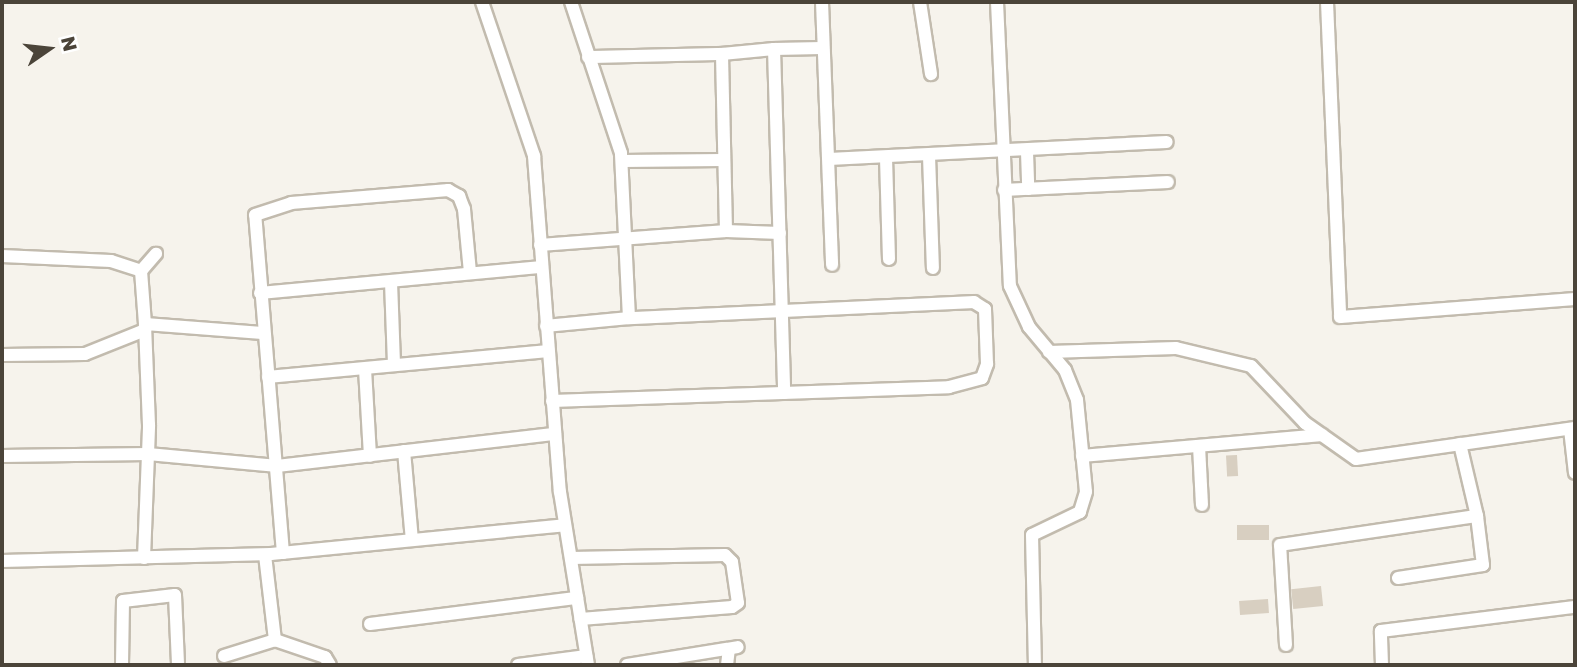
<!DOCTYPE html>
<html>
<head>
<meta charset="utf-8">
<style>
  body { margin:0 }
  #map { position:relative; width:1577px; height:667px; overflow:hidden; background:#f6f3ec; font-family:"Golos Text",sans-serif }
  div>[style] { position:absolute }
  .building>* { inset:0; background:#d8cfc1; transform-origin:0 0 }
  .roads { filter:drop-shadow(2px 0 #c2bbae) drop-shadow(-2px 0 #c2bbae) drop-shadow(0 2px #c2bbae) drop-shadow(0 -2px #c2bbae) }
  .minor>* { height:12px; margin:-6px; padding:0 6px; transform-origin:6px; border-radius:6px; background:#fff }
  span { translate:-50% -50%; white-space:nowrap; text-align:center; line-height:1.15; -webkit-text-stroke:7px #fff; paint-order:stroke }
  .frame { position:absolute; inset:0; border:4px solid #4b4439; pointer-events:none }
  .north { position:absolute; left:14px; top:14px; width:70px; height:70px; -webkit-text-stroke:5px #fff; paint-order:stroke; rotate:76deg; font-size:19px; font-weight:700; line-height:28px; text-align:center; color:#4b4439 }
  .north::after { content:''; display:block; margin:auto; width:24px; height:32px; background:#4b4439; clip-path:polygon(50% 0,100% 100%,50% 72%,0 100%) }
</style>
</head>
<body>
<div id="map">
  <div class="building">
    <i style="left:1237px;top:455px;width:21px;height:11px;rotate:87deg"></i>
    <i style="left:1237px;top:525px;width:32px;height:15px"></i>
    <i style="left:1321px;top:586px;width:20px;height:30px;rotate:84deg"></i>
    <i style="left:1268px;top:599px;width:14px;height:29px;rotate:86deg"></i>
  </div>
  <div class="roads">
    <div class="minor">
      <i style="left:482px;top:2px;width:163px;rotate:71.3deg"></i>
      <i style="left:534px;top:156px;width:337px;rotate:85.6deg"></i>
      <i style="left:560px;top:492px;width:175px;rotate:80.8deg"></i>
      <i style="left:822px;top:2px;width:263px;rotate:87.8deg"></i>
      <i style="left:920px;top:2px;width:73px;rotate:81.3deg"></i>
      <i style="left:997px;top:2px;width:284px;rotate:87.4deg"></i>
      <i style="left:1010px;top:286px;width:45px;rotate:65.1deg"></i>
      <i style="left:1029px;top:327px;width:56px;rotate:50.1deg"></i>
      <i style="left:1065px;top:370px;width:32px;rotate:68deg"></i>
      <i style="left:1077px;top:400px;width:92px;rotate:84.4deg"></i>
      <i style="left:1086px;top:492px;width:21px;rotate:107deg"></i>
      <i style="left:1080px;top:512px;width:53px;rotate:154.4deg"></i>
      <i style="left:1032px;top:535px;width:130px;rotate:88.7deg"></i>
      <i style="left:1327px;top:2px;width:315px;rotate:87.6deg"></i>
      <i style="left:1340px;top:317px;width:236px;rotate:-4.4deg"></i>
      <i style="left:774px;top:49px;width:48px;rotate:-1.2deg"></i>
      <i style="left:722px;top:54px;width:52px;rotate:-5.5deg"></i>
      <i style="left:774px;top:49px;width:344px;rotate:88.3deg"></i>
      <i style="left:1027px;top:152px;width:37px;rotate:88deg"></i>
      <i style="left:929px;top:156px;width:112px;rotate:88deg"></i>
      <i style="left:886px;top:158px;width:101px;rotate:88.3deg"></i>
      <i style="left:829px;top:159px;width:338px;rotate:-2.9deg"></i>
      <i style="left:622px;top:161px;width:101px;rotate:-0.6deg"></i>
      <i style="left:1004px;top:190px;width:164px;rotate:-2.8deg"></i>
      <i style="left:726px;top:231px;width:54px;rotate:2.1deg"></i>
      <i style="left:540px;top:245px;width:187px;rotate:-4.3deg"></i>
      <i style="left:726px;top:231px;width:177px;rotate:-91.3deg"></i>
      <i style="left:722px;top:54px;width:134px;rotate:178.7deg"></i>
      <i style="left:2px;top:256px;width:109px;rotate:2.6deg"></i>
      <i style="left:111px;top:261px;width:32px;rotate:18deg"></i>
      <i style="left:391px;top:282px;width:83px;rotate:87.9deg"></i>
      <i style="left:260px;top:293px;width:283px;rotate:-5.3deg"></i>
      <i style="left:145px;top:324px;width:53px;rotate:-94.3deg"></i>
      <i style="left:141px;top:271px;width:23px;rotate:-49deg"></i>
      <i style="left:546px;top:326px;width:83px;rotate:-5.5deg"></i>
      <i style="left:629px;top:318px;width:165px;rotate:-92.8deg"></i>
      <i style="left:621px;top:153px;width:159px;rotate:-108.3deg"></i>
      <i style="left:1049px;top:352px;width:127px;rotate:-1.8deg"></i>
      <i style="left:1176px;top:348px;width:77px;rotate:13.5deg"></i>
      <i style="left:1251px;top:366px;width:79px;rotate:46.5deg"></i>
      <i style="left:1305px;top:423px;width:62px;rotate:35.2deg"></i>
      <i style="left:1356px;top:459px;width:221px;rotate:-8.1deg"></i>
      <i style="left:2px;top:355px;width:83px;rotate:-0.7deg"></i>
      <i style="left:85px;top:354px;width:65px;rotate:-21.8deg"></i>
      <i style="left:365px;top:369px;width:87px;rotate:86.7deg"></i>
      <i style="left:268px;top:377px;width:281px;rotate:-5.3deg"></i>
      <i style="left:552px;top:401px;width:397px;rotate:-2deg"></i>
      <i style="left:949px;top:387px;width:34px;rotate:-15deg"></i>
      <i style="left:982px;top:378px;width:15px;rotate:-70deg"></i>
      <i style="left:987px;top:364px;width:55px;rotate:-92.1deg"></i>
      <i style="left:985px;top:309px;width:13px;rotate:-148deg"></i>
      <i style="left:974px;top:302px;width:345px;rotate:177.3deg"></i>
      <i style="left:1570px;top:429px;width:44px;rotate:83.5deg"></i>
      <i style="left:1199px;top:446px;width:59px;rotate:87.1deg"></i>
      <i style="left:404px;top:451px;width:89px;rotate:84.9deg"></i>
      <i style="left:2px;top:456px;width:146px;rotate:-0.8deg"></i>
      <i style="left:148px;top:454px;width:130px;rotate:5.3deg"></i>
      <i style="left:277px;top:466px;width:280px;rotate:-6.6deg"></i>
      <i style="left:1082px;top:456px;width:241px;rotate:-5deg"></i>
      <i style="left:283px;top:553px;width:339px;rotate:-94.7deg"></i>
      <i style="left:255px;top:215px;width:38px;rotate:-18deg"></i>
      <i style="left:291px;top:203px;width:158px;rotate:-4.7deg"></i>
      <i style="left:448px;top:190px;width:13px;rotate:29deg"></i>
      <i style="left:459px;top:196px;width:14px;rotate:69deg"></i>
      <i style="left:464px;top:209px;width:64px;rotate:84.6deg"></i>
      <i style="left:265px;top:555px;width:86px;rotate:83.3deg"></i>
      <i style="left:275px;top:640px;width:53px;rotate:18.8deg"></i>
      <i style="left:325px;top:657px;width:9px;rotate:58deg"></i>
      <i style="left:144px;top:558px;width:133px;rotate:-87.8deg"></i>
      <i style="left:149px;top:425px;width:101px;rotate:-92.3deg"></i>
      <i style="left:145px;top:324px;width:118px;rotate:4.4deg"></i>
      <i style="left:571px;top:558px;width:154px;rotate:-1.1deg"></i>
      <i style="left:725px;top:555px;width:10px;rotate:45deg"></i>
      <i style="left:732px;top:562px;width:41px;rotate:81.7deg"></i>
      <i style="left:738px;top:603px;width:7px;rotate:146deg"></i>
      <i style="left:732px;top:607px;width:152px;rotate:175.5deg"></i>
      <i style="left:2px;top:561px;width:269px;rotate:-1.5deg"></i>
      <i style="left:271px;top:554px;width:295px;rotate:-5.6deg"></i>
      <i style="left:1398px;top:578px;width:86px;rotate:-8.7deg"></i>
      <i style="left:1483px;top:565px;width:49px;rotate:-97deg"></i>
      <i style="left:370px;top:624px;width:209px;rotate:-7.2deg"></i>
      <i style="left:1286px;top:645px;width:100px;rotate:-93.4deg"></i>
      <i style="left:1280px;top:545px;width:199px;rotate:-8.4deg"></i>
      <i style="left:1477px;top:516px;width:74px;rotate:-103.3deg"></i>
      <i style="left:224px;top:656px;width:53px;rotate:-17.4deg"></i>
      <i style="left:122px;top:665px;width:64px;rotate:-89.1deg"></i>
      <i style="left:123px;top:601px;width:52px;rotate:-6.6deg"></i>
      <i style="left:175px;top:595px;width:70px;rotate:87.5deg"></i>
      <i style="left:518px;top:665px;width:69px;rotate:-7.5deg"></i>
      <i style="left:627px;top:665px;width:112px;rotate:-9.2deg"></i>
      <i style="left:727px;top:665px;width:16px;rotate:-83deg"></i>
      <i style="left:1382px;top:665px;width:34px;rotate:-92deg"></i>
      <i style="left:1381px;top:631px;width:195px;rotate:-7.1deg"></i>
    </div>
  </div>
  <div class="frame"></div>
  <div class="north">N</div>
</div>
</body>
</html>
